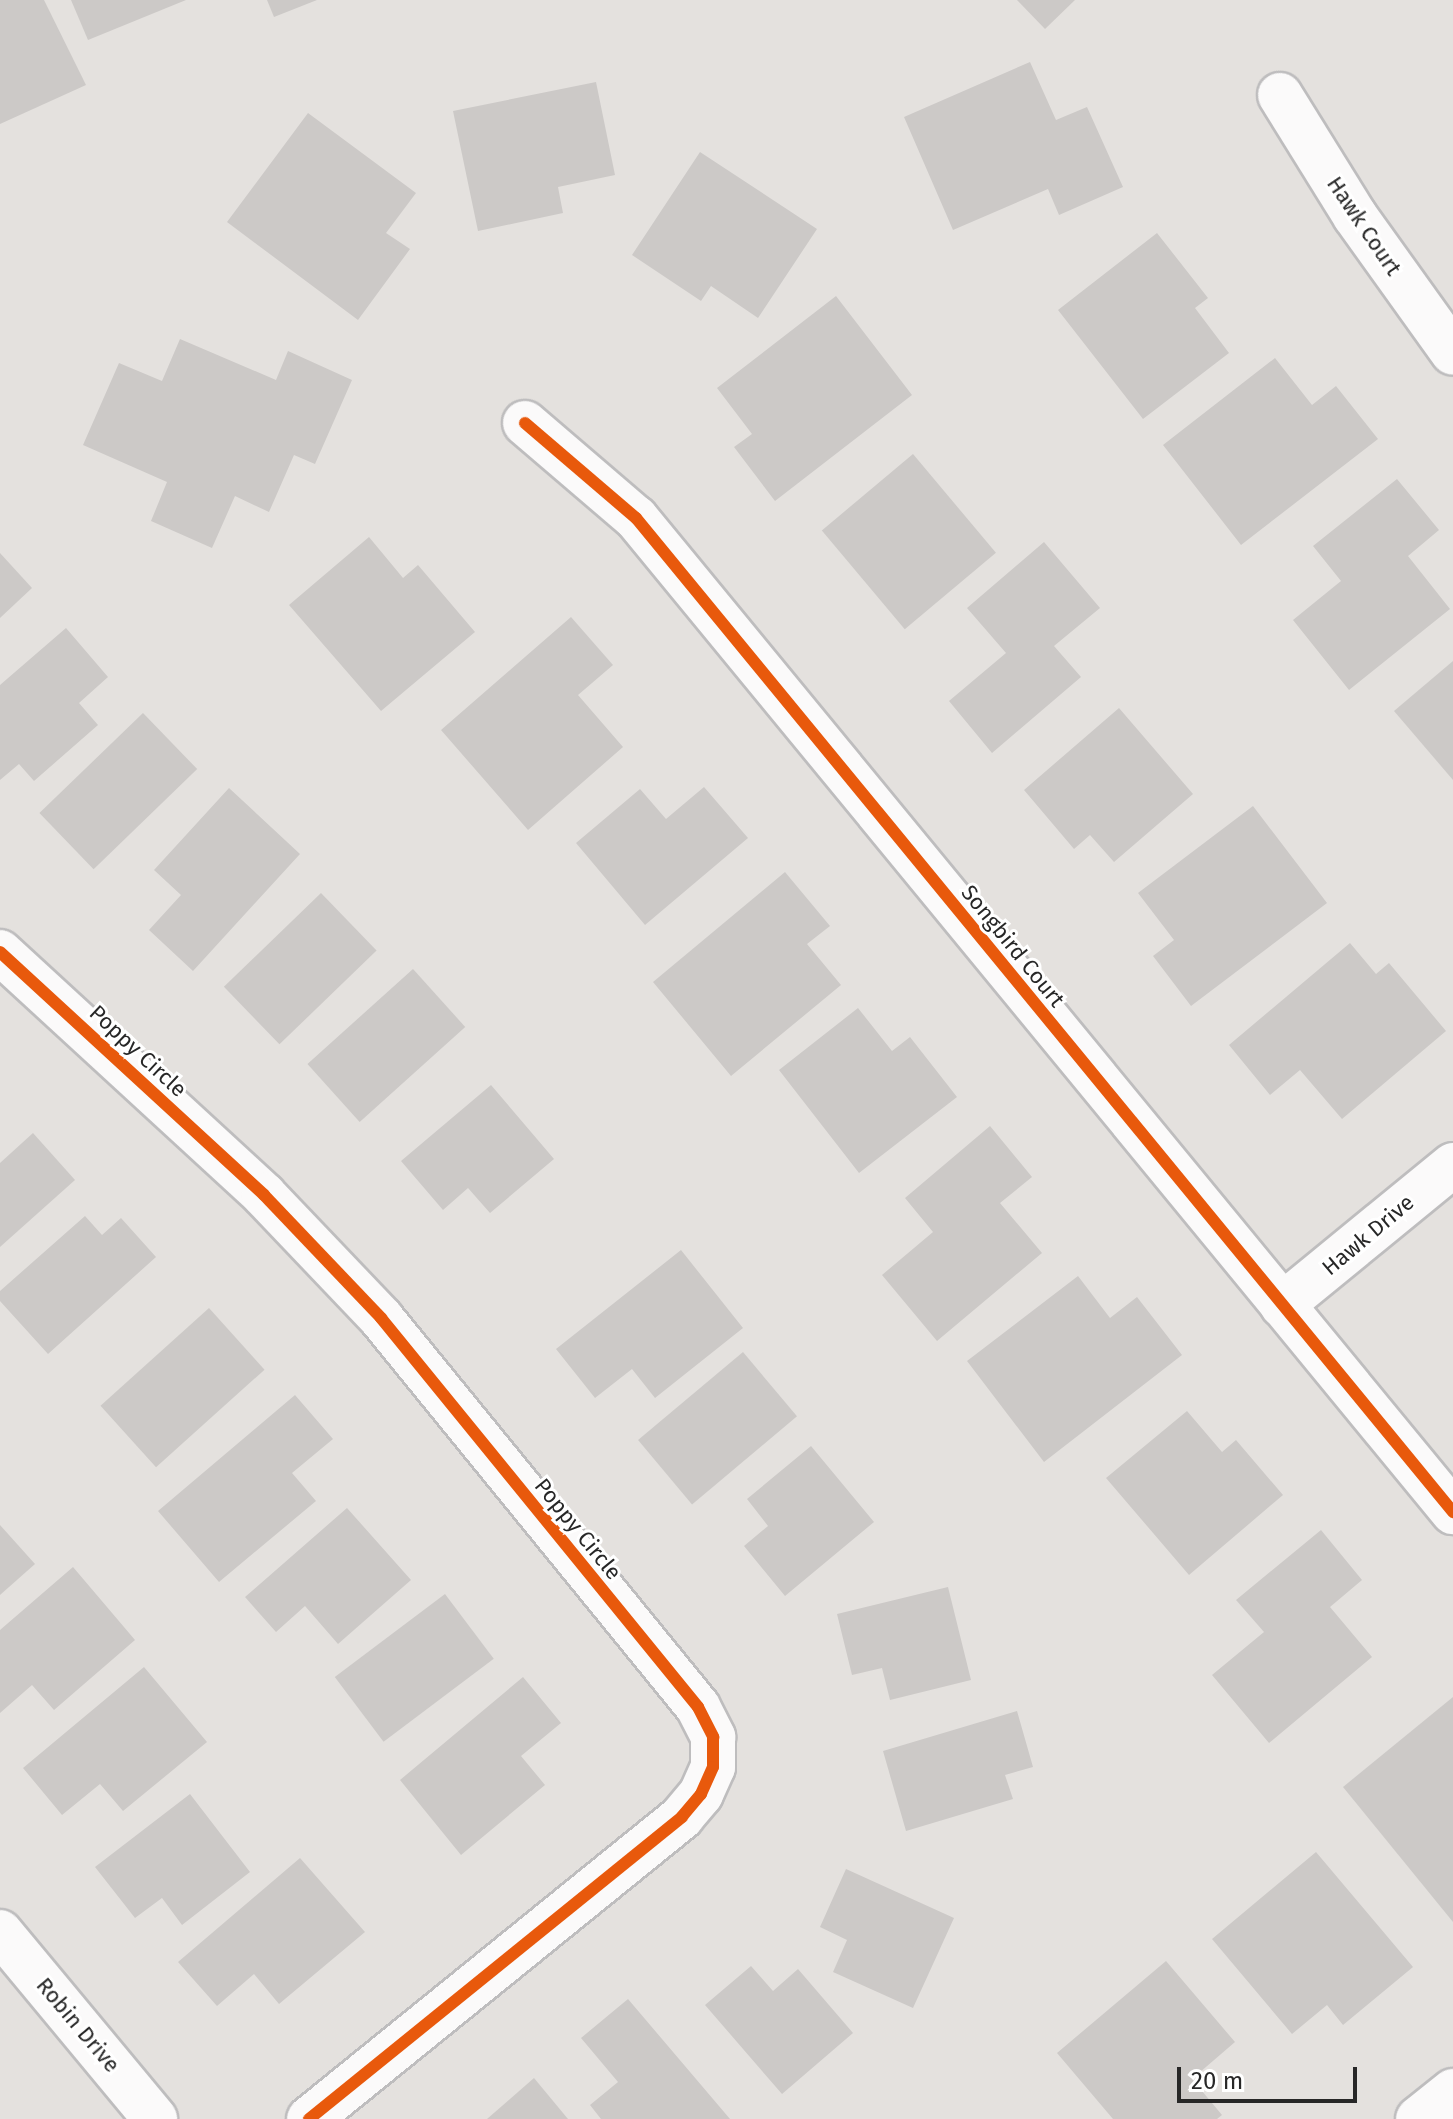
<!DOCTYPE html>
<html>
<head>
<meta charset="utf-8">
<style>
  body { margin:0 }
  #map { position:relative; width:1453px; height:2119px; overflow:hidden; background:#e4e1de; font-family:"Fira Sans",sans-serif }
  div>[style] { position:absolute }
  .building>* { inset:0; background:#ccc9c7; transform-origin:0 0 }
  .roads { filter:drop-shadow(2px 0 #bebdbe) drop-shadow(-2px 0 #bebdbe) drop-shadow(0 2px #bebdbe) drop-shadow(0 -2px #bebdbe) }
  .minor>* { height:44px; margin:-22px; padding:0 22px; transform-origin:22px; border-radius:22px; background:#fbfafa }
  .cycleway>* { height:12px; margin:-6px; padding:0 6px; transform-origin:6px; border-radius:6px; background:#e8590c }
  span { translate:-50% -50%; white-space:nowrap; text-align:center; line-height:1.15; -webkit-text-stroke:6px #fff; paint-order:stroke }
  .street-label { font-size:22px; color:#272727 }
  .scale { position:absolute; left:1177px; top:2067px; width:180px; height:36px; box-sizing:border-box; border:4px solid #272727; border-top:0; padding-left:10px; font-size:24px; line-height:28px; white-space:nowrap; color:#272727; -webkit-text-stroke:6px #fff; paint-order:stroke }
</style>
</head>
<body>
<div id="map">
  <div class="building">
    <i style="clip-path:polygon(0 0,44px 0,86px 85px,0 124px)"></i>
    <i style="clip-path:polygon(71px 0,186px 0,88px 40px)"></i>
    <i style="clip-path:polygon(267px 0,317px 0,274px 17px)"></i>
    <i style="clip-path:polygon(1017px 0,1075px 0,1045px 29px)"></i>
    <i style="clip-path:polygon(1030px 62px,1056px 120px,1087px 107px,1123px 187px,1059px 215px,1048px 189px,953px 230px,904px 117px)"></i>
    <i style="clip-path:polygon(596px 82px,615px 175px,558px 187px,563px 213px,478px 231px,453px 111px)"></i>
    <i style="clip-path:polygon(308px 113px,416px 193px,386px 233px,410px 249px,358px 320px,227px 222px)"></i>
    <i style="clip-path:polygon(700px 152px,817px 229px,758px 318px,711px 286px,701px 301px,632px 255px)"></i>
    <i style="clip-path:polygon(1157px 233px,1208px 298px,1195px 308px,1229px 353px,1143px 419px,1058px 310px)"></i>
    <i style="clip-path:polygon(836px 296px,912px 395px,775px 501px,734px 447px,752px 434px,717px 388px)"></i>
    <i style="clip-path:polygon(180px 339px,276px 380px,288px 351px,352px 380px,315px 464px,294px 455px,269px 512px,235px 496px,212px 548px,151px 521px,167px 482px,83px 445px,119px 363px,162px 381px)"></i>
    <i style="clip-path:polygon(1275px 358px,1312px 405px,1336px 386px,1378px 439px,1241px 545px,1163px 445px)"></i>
    <i style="left:913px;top:454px;width:129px;height:119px;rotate:50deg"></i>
    <i style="clip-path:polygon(1397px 479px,1439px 530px,1408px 556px,1450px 609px,1349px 690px,1293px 620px,1341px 581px,1313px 546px)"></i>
    <i style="clip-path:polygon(369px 537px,403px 578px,418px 565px,475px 632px,381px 711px,289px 605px)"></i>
    <i style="clip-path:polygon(1044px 542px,1100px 608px,1054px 646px,1081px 677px,992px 753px,949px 701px,1006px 653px,967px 608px)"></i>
    <i style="clip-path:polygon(0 553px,32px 588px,0 618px)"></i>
    <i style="clip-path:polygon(571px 617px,613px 665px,578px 695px,623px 747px,528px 830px,441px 730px)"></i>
    <i style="clip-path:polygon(66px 628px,108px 677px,79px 703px,98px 725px,34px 781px,19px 764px,0 780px,0 685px)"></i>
    <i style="clip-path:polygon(1453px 661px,1453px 780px,1394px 711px)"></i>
    <i style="clip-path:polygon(1119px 708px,1193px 794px,1114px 862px,1090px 835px,1074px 849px,1024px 790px)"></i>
    <i style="left:143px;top:713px;width:78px;height:144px;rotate:46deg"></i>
    <i style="clip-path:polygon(704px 787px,748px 838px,645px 925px,576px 843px,640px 789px,666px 819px)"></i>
    <i style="clip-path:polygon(229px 788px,300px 854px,193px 971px,149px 930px,181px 895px,154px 870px)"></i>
    <i style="clip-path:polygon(1253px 806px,1327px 903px,1191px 1006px,1153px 956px,1174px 940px,1138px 893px)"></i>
    <i style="clip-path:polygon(785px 872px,830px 926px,807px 944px,841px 985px,731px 1076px,653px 982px)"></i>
    <i style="left:321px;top:893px;width:80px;height:135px;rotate:46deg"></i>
    <i style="clip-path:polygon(1350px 943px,1376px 974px,1389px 963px,1446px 1031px,1342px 1119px,1300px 1070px,1270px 1095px,1229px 1045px)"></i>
    <i style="left:413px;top:969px;width:78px;height:142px;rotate:48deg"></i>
    <i style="clip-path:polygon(858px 1008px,892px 1051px,910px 1037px,957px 1097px,859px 1173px,779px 1070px)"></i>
    <i style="clip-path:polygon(491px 1085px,554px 1159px,490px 1213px,468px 1188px,443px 1210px,401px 1161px)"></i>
    <i style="clip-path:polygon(990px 1126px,1032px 1177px,1000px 1203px,1042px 1253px,937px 1341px,882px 1275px,933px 1232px,905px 1198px)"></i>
    <i style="clip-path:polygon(33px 1133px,75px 1180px,0 1247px,0 1163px)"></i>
    <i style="clip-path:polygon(85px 1216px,102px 1235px,121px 1218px,156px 1257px,48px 1354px,0 1301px,0 1291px)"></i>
    <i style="clip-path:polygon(681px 1250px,743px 1328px,655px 1398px,632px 1369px,595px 1398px,556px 1349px)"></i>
    <i style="clip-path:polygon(1078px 1276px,1110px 1318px,1137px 1297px,1182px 1355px,1044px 1462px,967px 1361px)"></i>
    <i style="left:209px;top:1308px;width:83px;height:146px;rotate:48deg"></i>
    <i style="left:743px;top:1352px;width:84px;height:137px;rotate:50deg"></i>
    <i style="clip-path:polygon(295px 1395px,333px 1439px,292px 1473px,316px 1501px,219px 1582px,158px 1511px)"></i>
    <i style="clip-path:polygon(1187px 1411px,1222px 1452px,1236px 1440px,1283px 1495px,1189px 1575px,1106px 1478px)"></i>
    <i style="clip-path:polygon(811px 1446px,874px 1522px,785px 1596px,744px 1546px,768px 1526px,747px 1499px)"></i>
    <i style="clip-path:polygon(347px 1508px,411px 1580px,338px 1644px,305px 1606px,276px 1632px,245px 1597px)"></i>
    <i style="clip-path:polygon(0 1525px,35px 1564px,0 1595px)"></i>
    <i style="clip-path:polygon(1321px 1530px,1362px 1580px,1330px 1607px,1372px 1657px,1269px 1743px,1212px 1675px,1264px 1632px,1236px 1600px)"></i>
    <i style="clip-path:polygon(73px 1567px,135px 1640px,54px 1710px,32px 1685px,0 1713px,0 1630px)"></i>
    <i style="clip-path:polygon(948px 1587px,971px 1680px,890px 1700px,882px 1668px,852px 1675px,837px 1614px)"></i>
    <i style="left:445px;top:1594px;width:81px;height:138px;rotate:53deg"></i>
    <i style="clip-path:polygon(144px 1667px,207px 1742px,123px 1811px,100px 1784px,62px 1815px,23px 1768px)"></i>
    <i style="clip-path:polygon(523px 1677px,561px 1723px,521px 1756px,545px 1785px,461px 1855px,400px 1780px)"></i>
    <i style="clip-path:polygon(1453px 1697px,1453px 1922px,1343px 1787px)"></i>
    <i style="clip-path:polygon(1017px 1711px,1033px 1767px,1005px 1775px,1013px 1799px,906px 1831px,883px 1751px)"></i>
    <i style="clip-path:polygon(190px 1794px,250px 1872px,182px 1925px,162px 1898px,135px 1918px,95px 1867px)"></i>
    <i style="clip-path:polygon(1316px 1852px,1413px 1967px,1343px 2025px,1327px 2005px,1292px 2034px,1212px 1939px)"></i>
    <i style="clip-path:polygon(300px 1858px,365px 1932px,279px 2004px,254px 1974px,217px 2006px,178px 1962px)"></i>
    <i style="clip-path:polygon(846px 1869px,954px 1918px,913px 2008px,833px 1972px,847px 1940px,820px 1927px)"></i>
    <i style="clip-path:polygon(1166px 1961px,1235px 2042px,1192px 2079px,1222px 2115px,1217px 2119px,1113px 2119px,1057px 2053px)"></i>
    <i style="clip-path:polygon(751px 1966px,773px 1991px,798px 1969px,853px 2033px,782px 2094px,705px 2005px)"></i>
    <i style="clip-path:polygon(628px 1999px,730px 2119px,601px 2119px,590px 2105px,618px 2082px,581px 2038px)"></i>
    <i style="clip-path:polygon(534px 2078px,568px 2119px,487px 2119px)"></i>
  </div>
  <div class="roads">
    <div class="minor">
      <i style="left:1280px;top:95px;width:142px;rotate:58.2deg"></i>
      <i style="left:1355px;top:216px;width:168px;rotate:54.4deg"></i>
      <i style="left:525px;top:423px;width:146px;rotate:40.6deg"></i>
      <i style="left:636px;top:518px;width:1287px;rotate:50.58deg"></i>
      <i style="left:0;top:952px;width:359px;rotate:42.6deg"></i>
      <i style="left:264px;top:1195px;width:170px;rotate:46.4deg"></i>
      <i style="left:381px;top:1318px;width:502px;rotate:50.82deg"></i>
      <i style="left:698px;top:1707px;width:34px;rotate:63deg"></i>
      <i style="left:713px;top:1737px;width:30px;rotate:90deg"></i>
      <i style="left:713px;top:1767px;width:30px;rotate:114deg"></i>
      <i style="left:701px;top:1794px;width:30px;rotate:130deg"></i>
      <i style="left:682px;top:1817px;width:480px;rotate:141deg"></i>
      <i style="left:1282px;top:1305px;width:221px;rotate:-39.3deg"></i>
      <i style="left:0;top:1932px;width:243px;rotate:50.3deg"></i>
      <i style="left:1418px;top:2119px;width:45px;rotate:-38.7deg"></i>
    </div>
  </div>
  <div class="cycleway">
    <i style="left:525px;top:423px;width:146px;rotate:40.6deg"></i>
    <i style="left:636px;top:518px;width:1287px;rotate:50.58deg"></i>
    <i style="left:0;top:952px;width:359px;rotate:42.6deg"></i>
    <i style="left:264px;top:1195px;width:170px;rotate:46.4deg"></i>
    <i style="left:381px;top:1318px;width:502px;rotate:50.82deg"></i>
    <i style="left:698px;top:1707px;width:34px;rotate:63deg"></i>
    <i style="left:713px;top:1737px;width:30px;rotate:90deg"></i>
    <i style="left:713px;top:1767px;width:30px;rotate:114deg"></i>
    <i style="left:701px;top:1794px;width:30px;rotate:130deg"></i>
    <i style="left:682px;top:1817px;width:480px;rotate:141deg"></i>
  </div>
  <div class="street-label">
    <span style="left:1364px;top:226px;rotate:56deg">Hawk Court</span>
    <span style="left:1013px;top:946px;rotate:51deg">Songbird Court</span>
    <span style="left:138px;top:1051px;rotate:43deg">Poppy Circle</span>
    <span style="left:1368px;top:1235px;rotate:-40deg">Hawk Drive</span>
    <span style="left:578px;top:1529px;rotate:51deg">Poppy Circle</span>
    <span style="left:78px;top:2025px;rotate:50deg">Robin Drive</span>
  </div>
  <div class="scale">20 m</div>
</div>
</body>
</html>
